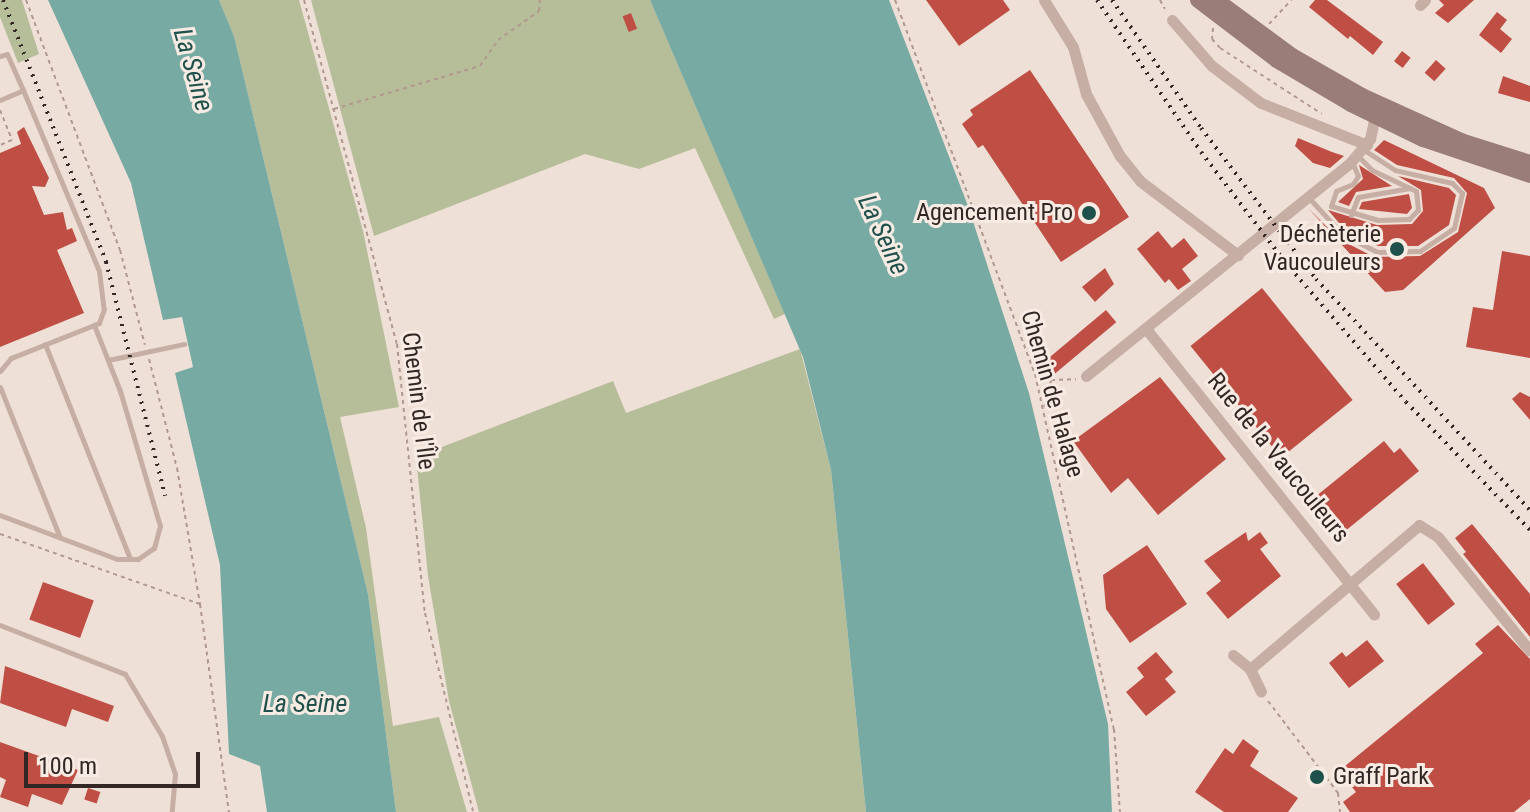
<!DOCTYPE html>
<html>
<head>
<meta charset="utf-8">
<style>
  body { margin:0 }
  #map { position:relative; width:1530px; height:812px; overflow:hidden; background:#efe0d7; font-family:"Roboto Condensed",sans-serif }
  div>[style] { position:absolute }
  .green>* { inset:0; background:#b6bd99 }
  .water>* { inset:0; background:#78aaa4 }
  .building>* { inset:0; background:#bf4f45; transform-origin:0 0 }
  .path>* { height:2px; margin-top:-1px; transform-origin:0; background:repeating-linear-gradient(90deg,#b1988f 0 4px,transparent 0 8px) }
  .lane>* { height:5px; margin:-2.5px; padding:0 2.5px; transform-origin:2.5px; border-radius:2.5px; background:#c6aea4 }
  .street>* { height:11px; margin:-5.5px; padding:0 5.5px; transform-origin:5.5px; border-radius:5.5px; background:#c6aea4 }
  .secondary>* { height:16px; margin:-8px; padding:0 8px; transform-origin:8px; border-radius:8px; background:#997d76 }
  .rail>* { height:4px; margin-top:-2px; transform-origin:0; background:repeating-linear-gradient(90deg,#322725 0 2px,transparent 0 8px) }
  .dots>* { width:22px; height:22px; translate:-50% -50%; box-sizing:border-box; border:4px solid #f7ebe3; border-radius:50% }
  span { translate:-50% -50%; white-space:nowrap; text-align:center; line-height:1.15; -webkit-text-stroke:6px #f7ebe3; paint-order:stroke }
  .poi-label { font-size:24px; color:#322725 }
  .right { translate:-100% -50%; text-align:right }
  .left { translate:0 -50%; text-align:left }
  .street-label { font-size:24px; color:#322725 }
  .water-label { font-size:26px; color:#1e514c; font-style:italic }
  .scale { position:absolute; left:24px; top:752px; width:176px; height:36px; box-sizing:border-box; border:4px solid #322725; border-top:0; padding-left:10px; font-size:24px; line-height:28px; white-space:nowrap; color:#322725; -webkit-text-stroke:6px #f7ebe3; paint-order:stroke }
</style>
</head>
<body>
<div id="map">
  <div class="green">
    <i style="clip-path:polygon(0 0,22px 0,39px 54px,18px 63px,0 17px)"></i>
    <i style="clip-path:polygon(219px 0,299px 0,363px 231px,399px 407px,340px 417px,366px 528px,393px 726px,439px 717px,467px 812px,396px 812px,368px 594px,234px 36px)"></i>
    <i style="clip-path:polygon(311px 0,650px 0,785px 314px,774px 319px,695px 148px,639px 169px,585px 154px,374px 236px)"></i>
    <i style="clip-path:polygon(800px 349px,831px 470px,866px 812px,479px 812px,449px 701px,428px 576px,416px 457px,613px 381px,626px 413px)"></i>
  </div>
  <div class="water">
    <i style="clip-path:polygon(48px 0,219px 0,234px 36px,368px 594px,396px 812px,267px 812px,260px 766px,229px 754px,220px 565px,175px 373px,193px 367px,182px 317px,163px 320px,131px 183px)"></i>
    <i style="clip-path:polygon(650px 0,889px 0,968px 206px,1029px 393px,1108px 724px,1112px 812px,866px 812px,831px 470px,803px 357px)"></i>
  </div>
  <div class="building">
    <i style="clip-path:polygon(926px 0,1003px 0,1010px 10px,959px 46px)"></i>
    <i style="clip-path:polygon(1315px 0,1327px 0,1383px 42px,1373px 55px,1350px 36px,1348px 39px,1309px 7px)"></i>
    <i style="clip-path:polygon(1439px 0,1474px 0,1448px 23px,1435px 13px,1444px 5px)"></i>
    <i style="clip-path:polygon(1497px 12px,1507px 20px,1500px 29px,1512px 39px,1501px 53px,1479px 35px)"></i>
    <i style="left:631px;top:13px;width:17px;height:9px;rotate:69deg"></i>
    <i style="left:1402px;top:51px;width:11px;height:13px;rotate:38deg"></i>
    <i style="left:1436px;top:60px;width:13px;height:17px;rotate:42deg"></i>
    <i style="clip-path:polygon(1030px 70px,1129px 217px,1061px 262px,983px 145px,978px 148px,962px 124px,973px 115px,970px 110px)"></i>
    <i style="clip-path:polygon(1503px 76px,1530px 86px,1530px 102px,1498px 93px)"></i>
    <i style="clip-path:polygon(24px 127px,49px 178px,45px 187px,32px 186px,44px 215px,63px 212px,67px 230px,72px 228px,77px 241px,57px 250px,84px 313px,0 347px,0 153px,21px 144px,17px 132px)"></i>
    <i style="clip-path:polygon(1298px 138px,1332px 152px,1344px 156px,1330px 168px,1313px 163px,1295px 146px)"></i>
    <i style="clip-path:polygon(1384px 140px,1484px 188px,1495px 208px,1403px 290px,1385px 292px,1308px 208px,1339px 239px,1374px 257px,1420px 256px,1458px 232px,1467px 193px,1454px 178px,1397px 165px,1374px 150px)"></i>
    <i style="clip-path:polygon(1359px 165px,1392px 186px,1356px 192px,1349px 206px,1338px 202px,1363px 179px)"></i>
    <i style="clip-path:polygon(1398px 176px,1449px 188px,1456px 195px,1449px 225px,1418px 246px,1378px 246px,1345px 230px,1328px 210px,1377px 225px,1412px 224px,1423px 211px,1421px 190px)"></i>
    <i style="clip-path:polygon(1409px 194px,1412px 208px,1407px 214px,1359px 209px,1362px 202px)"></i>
    <i style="clip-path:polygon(1158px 231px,1172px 248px,1184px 238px,1198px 256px,1182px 269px,1191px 281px,1178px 290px,1169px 279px,1165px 283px,1137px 249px)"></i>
    <i style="clip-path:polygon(1502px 251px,1530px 256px,1530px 358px,1466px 347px,1473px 307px,1493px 310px)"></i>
    <i style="clip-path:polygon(1105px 268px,1114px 284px,1095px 302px,1082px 287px)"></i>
    <i style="left:1262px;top:288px;width:144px;height:92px;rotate:51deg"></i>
    <i style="left:1106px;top:310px;width:16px;height:81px;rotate:50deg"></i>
    <i style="clip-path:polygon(1160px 377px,1226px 459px,1158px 515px,1128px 478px,1111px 493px,1073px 441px)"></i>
    <i style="clip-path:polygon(1520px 392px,1530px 397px,1530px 420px,1512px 399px)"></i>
    <i style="clip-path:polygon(1384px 441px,1394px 453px,1400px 448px,1419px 471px,1344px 532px,1315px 497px)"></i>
    <i style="clip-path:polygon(1472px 524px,1530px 594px,1530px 637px,1463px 554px,1466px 552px,1455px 538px)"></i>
    <i style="clip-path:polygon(1246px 532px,1248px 541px,1260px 532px,1268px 543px,1260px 549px,1281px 576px,1228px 619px,1206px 593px,1221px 581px,1204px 561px)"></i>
    <i style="clip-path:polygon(1147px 545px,1187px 604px,1130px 643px,1106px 609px,1103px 575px)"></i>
    <i style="left:1423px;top:563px;width:52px;height:34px;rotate:52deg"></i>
    <i style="left:43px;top:582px;width:54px;height:40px;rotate:20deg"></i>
    <i style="clip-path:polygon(1498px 625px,1530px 659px,1530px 799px,1514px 812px,1350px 812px,1343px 802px,1356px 792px,1339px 771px,1483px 653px,1475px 644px)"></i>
    <i style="clip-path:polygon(1367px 640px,1384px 661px,1349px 688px,1329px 663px,1342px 652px,1346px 657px)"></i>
    <i style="clip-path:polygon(1156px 652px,1173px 672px,1165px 679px,1176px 692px,1146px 716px,1126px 692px,1144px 677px,1137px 668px)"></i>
    <i style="clip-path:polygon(5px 666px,114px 706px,108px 722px,72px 709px,66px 727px,0 703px)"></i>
    <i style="clip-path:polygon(1243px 739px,1259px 751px,1250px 766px,1298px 798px,1288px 812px,1224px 812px,1195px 792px,1225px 748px,1233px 754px)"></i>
    <i style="clip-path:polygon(0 742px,78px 770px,62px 805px,32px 794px,28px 807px,0 797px,6px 780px,0 777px)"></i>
    <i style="left:88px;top:788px;width:13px;height:12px;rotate:18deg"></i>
  </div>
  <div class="path">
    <i style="left:26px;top:0;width:267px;rotate:69.4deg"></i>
    <i style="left:120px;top:250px;width:98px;rotate:75.3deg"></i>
    <i style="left:304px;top:0;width:356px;rotate:74.9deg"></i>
    <i style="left:397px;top:344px;width:270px;rotate:84.1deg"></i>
    <i style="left:425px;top:613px;width:205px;rotate:76.4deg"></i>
    <i style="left:895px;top:0;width:399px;rotate:69.5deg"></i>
    <i style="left:1035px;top:374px;width:364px;rotate:77.5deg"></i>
    <i style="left:1114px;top:729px;width:83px;rotate:85.9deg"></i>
    <i style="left:1160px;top:0;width:10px;rotate:61deg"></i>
    <i style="left:1269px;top:24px;width:33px;rotate:-47deg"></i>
    <i style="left:1213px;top:28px;width:11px;rotate:95deg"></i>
    <i style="left:1212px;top:39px;width:12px;rotate:48deg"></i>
    <i style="left:1220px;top:48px;width:121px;rotate:32.9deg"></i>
    <i style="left:334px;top:109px;width:152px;rotate:-16.4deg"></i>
    <i style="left:480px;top:66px;width:32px;rotate:-55deg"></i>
    <i style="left:498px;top:40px;width:50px;rotate:-35.3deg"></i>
    <i style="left:539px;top:11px;width:11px;rotate:-85deg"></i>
    <i style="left:0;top:110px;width:32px;rotate:68deg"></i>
    <i style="left:12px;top:140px;width:13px;rotate:157deg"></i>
    <i style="left:149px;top:359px;width:113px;rotate:75.6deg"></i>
    <i style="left:177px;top:468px;width:138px;rotate:80.4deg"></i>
    <i style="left:1044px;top:407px;width:28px;rotate:-75deg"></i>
    <i style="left:1051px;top:380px;width:25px;rotate:-2deg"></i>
    <i style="left:0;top:534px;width:212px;rotate:19.3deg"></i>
    <i style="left:200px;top:604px;width:210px;rotate:82.1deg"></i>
    <i style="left:1268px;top:701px;width:116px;rotate:52.7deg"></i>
    <i style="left:1338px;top:793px;width:19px;rotate:84deg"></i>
  </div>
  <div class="lane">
    <i style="left:0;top:56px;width:7px;rotate:-16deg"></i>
    <i style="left:7px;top:54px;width:39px;rotate:66deg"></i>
    <i style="left:0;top:100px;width:25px;rotate:-23deg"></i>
    <i style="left:23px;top:90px;width:196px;rotate:67.2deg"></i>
    <i style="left:99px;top:271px;width:38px;rotate:83deg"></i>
    <i style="left:104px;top:309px;width:15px;rotate:110deg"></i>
    <i style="left:99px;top:323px;width:95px;rotate:158.3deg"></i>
    <i style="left:11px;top:358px;width:17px;rotate:130deg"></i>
    <i style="left:1352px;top:162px;width:15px;rotate:67deg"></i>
    <i style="left:1358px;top:176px;width:9px;rotate:122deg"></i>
    <i style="left:1353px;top:184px;width:18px;rotate:158deg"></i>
    <i style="left:1336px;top:191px;width:16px;rotate:108deg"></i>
    <i style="left:1331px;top:206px;width:49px;rotate:16.6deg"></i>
    <i style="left:1378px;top:220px;width:31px;rotate:-2deg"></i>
    <i style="left:1409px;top:219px;width:13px;rotate:-45deg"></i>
    <i style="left:1418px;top:210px;width:19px;rotate:-96deg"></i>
    <i style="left:1416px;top:191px;width:49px;rotate:-154.5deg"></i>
    <i style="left:1372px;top:170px;width:21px;rotate:-135deg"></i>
    <i style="left:1309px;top:198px;width:49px;rotate:47.5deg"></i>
    <i style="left:1342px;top:234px;width:39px;rotate:27deg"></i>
    <i style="left:1377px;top:252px;width:43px;rotate:-1.3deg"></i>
    <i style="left:1420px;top:251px;width:41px;rotate:-34.1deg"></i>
    <i style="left:1454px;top:228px;width:36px;rotate:-77deg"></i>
    <i style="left:1462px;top:193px;width:14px;rotate:-135deg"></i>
    <i style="left:1452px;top:183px;width:58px;rotate:-167.2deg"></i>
    <i style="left:1395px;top:170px;width:38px;rotate:-147deg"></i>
    <i style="left:1351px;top:215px;width:19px;rotate:-69deg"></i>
    <i style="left:1358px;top:197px;width:53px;rotate:-9.8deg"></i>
    <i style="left:45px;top:344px;width:231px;rotate:68.4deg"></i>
    <i style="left:108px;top:360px;width:78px;rotate:-11.9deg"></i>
    <i style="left:0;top:387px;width:162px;rotate:68.3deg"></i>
    <i style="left:0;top:515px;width:125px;rotate:20.6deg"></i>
    <i style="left:117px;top:559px;width:21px"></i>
    <i style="left:138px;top:559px;width:19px;rotate:-35deg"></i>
    <i style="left:154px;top:548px;width:23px;rotate:-75deg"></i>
    <i style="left:160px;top:526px;width:141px;rotate:-106.5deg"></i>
    <i style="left:120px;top:391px;width:71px;rotate:-111.5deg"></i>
    <i style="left:0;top:625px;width:134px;rotate:21.4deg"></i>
    <i style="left:125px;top:674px;width:72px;rotate:59.2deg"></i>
    <i style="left:162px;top:736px;width:40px;rotate:71.1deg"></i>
    <i style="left:175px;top:774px;width:38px;rotate:95deg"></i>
  </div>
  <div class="street">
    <i style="left:1044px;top:0;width:55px;rotate:58.3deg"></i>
    <i style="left:1073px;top:47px;width:49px;rotate:74.5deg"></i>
    <i style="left:1086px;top:94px;width:71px;rotate:61.3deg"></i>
    <i style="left:1120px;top:156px;width:32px;rotate:51deg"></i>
    <i style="left:1140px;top:181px;width:123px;rotate:37.1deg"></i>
    <i style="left:1420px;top:5px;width:7px;rotate:-45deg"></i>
    <i style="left:1172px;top:20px;width:61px;rotate:49deg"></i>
    <i style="left:1212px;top:66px;width:61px;rotate:37.1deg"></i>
    <i style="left:1261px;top:103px;width:114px;rotate:21.6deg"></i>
    <i style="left:1147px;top:330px;width:364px;rotate:51.4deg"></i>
    <i style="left:1086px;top:376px;width:338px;rotate:-38.9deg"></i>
    <i style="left:1349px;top:164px;width:33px;rotate:-50deg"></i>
    <i style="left:1370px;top:139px;width:29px;rotate:-78deg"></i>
    <i style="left:1233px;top:655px;width:22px;rotate:39deg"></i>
    <i style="left:1250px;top:669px;width:25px;rotate:64deg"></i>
    <i style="left:1250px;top:669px;width:222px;rotate:-40.4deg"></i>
    <i style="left:1419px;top:525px;width:22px;rotate:32deg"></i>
    <i style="left:1438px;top:537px;width:146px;rotate:51.1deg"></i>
  </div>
  <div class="secondary">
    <i style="left:1198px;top:0;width:99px;rotate:37.2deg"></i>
    <i style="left:1277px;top:60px;width:86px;rotate:30.7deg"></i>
    <i style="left:1351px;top:104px;width:80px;rotate:25.9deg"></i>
    <i style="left:1423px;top:139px;width:113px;rotate:18.6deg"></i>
    <i style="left:1216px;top:0;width:94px;rotate:36.4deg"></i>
    <i style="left:1292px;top:56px;width:81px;rotate:29.7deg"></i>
    <i style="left:1362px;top:96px;width:109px;rotate:24.4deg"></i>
    <i style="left:1461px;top:141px;width:72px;rotate:17.7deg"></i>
  </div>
  <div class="rail">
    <i style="left:3px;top:0;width:282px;rotate:68.5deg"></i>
    <i style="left:106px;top:262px;width:241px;rotate:75.8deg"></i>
    <i style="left:1097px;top:0;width:184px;rotate:55.6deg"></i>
    <i style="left:1201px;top:152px;width:138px;rotate:52.6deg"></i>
    <i style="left:1285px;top:262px;width:185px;rotate:49.2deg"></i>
    <i style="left:1406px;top:402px;width:178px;rotate:45.9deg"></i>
    <i style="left:1112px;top:0;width:156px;rotate:55.2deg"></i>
    <i style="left:1201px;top:128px;width:190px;rotate:52.7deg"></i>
    <i style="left:1316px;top:279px;width:315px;rotate:47.2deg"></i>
  </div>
  <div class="dots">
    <i style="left:1089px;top:213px;background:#1e514c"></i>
    <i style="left:1397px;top:249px;background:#1e514c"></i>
    <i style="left:1317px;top:777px;background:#1e514c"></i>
  </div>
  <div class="poi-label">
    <span class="right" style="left:1073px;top:213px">Agencement Pro</span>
    <span class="right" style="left:1381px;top:249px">Déchèterie<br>Vaucouleurs</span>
    <span class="left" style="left:1333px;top:777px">Graff Park</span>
  </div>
  <div class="street-label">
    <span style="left:1052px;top:394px;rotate:74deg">Chemin de Halage</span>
    <span style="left:418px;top:401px;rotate:83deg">Chemin de l'Île</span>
    <span style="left:1278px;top:458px;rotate:51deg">Rue de la Vaucouleurs</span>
  </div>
  <div class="water-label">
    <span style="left:193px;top:70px;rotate:74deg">La Seine</span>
    <span style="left:883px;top:235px;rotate:65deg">La Seine</span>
    <span style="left:305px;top:704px">La Seine</span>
  </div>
  <div class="scale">100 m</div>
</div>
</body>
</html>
